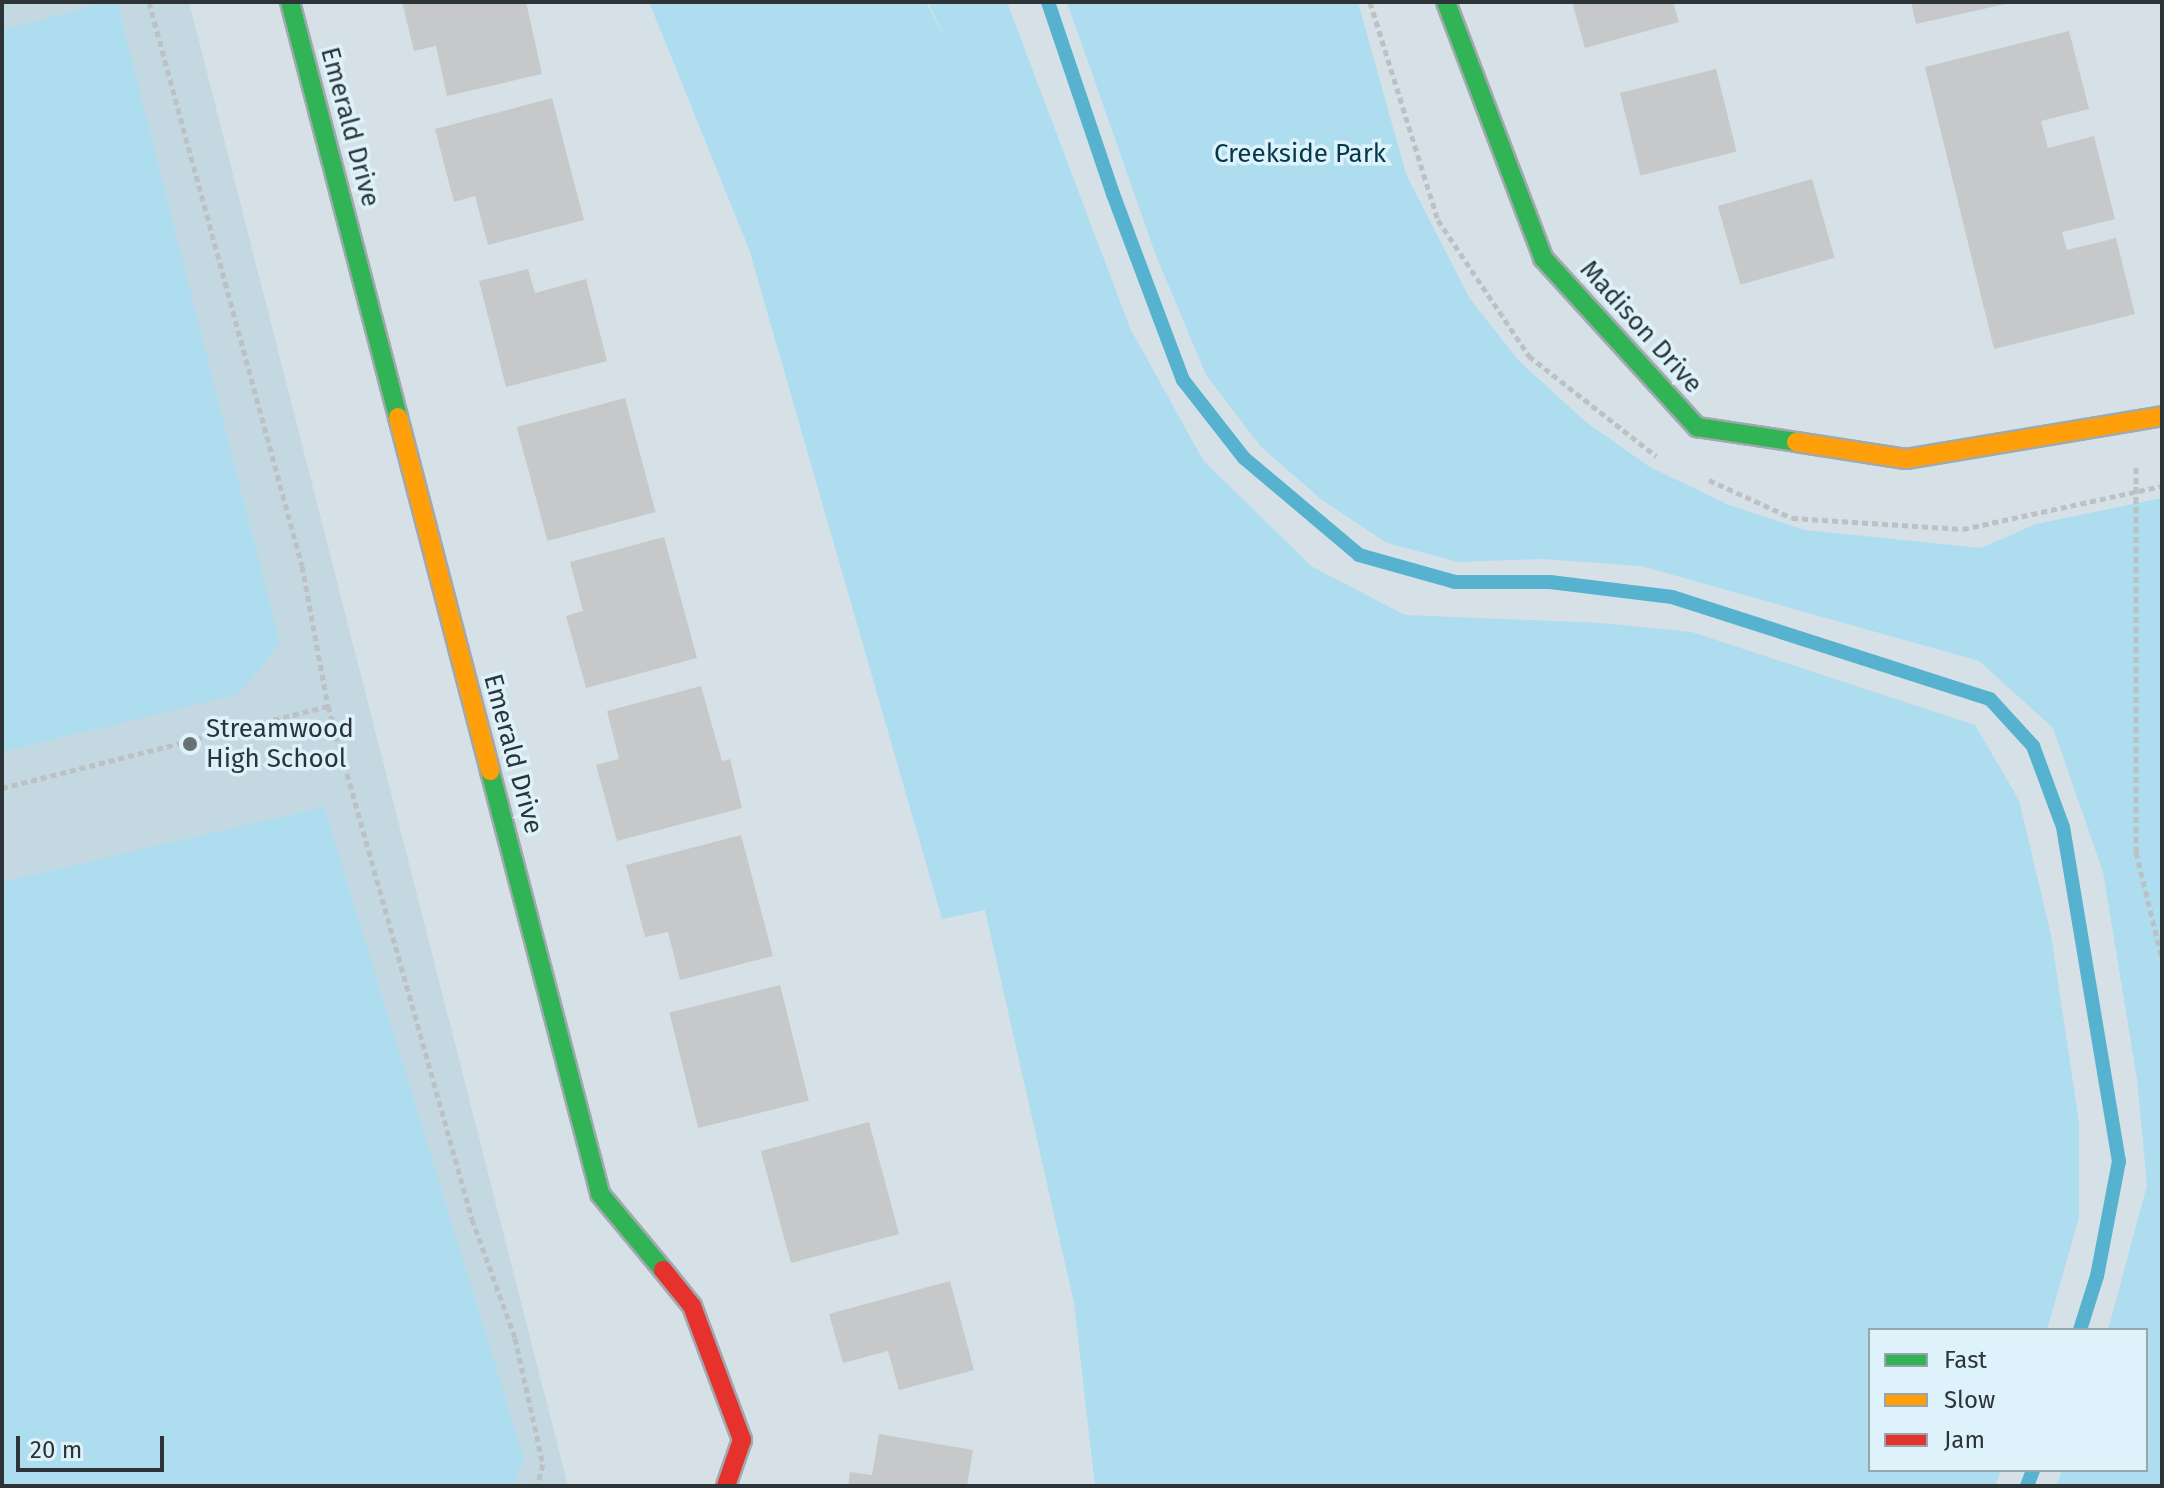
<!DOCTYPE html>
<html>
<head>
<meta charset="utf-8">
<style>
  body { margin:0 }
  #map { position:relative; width:2164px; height:1488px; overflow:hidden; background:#d6e1e7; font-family:"Fira Sans",sans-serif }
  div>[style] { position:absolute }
  .built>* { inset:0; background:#c4d8e2 }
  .green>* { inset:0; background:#aeddef }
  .stream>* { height:14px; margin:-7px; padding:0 7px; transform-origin:7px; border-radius:7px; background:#56b2cf }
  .building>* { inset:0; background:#c7c8ca; transform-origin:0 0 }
  .path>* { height:5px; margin-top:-2.5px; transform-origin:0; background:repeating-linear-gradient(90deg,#bcc1c3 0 6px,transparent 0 10px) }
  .roads { filter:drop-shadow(2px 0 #a1a9ae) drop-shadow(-2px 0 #a1a9ae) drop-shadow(0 2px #a1a9ae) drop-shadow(0 -2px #a1a9ae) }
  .fast>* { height:18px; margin:-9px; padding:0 9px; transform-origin:9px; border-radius:9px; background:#30b455 }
  .slow>* { height:18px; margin:-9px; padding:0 9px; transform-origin:9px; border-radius:9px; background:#ff9f0a }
  .jam>* { height:18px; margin:-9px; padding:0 9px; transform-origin:9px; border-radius:9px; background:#e5322d }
  .dots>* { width:22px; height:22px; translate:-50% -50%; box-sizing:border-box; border:4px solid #ddf2fa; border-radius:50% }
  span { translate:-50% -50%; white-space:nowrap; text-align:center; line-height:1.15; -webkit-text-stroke:7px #ddf2fa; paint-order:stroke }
  .street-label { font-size:26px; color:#2c3438 }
  .park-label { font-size:26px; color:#03394a }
  .poi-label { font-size:26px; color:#2c3438 }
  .left { translate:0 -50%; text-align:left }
  .frame { position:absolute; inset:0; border:4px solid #2c3438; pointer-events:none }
  .legend { position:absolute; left:1868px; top:1328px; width:280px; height:144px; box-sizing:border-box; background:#ddf2fa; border:2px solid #96a6ac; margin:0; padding:10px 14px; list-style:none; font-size:24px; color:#2c3438 }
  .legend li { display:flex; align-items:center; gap:16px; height:40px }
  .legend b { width:40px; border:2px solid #96a6ac }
  .scale { position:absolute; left:16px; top:1436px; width:148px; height:36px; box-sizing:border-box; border:4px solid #2c3438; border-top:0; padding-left:10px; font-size:24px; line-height:28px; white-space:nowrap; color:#2c3438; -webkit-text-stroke:6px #ddf2fa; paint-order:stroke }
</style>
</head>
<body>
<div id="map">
  <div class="built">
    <i style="clip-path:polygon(2px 2px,189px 2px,568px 1486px,2px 1486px)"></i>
  </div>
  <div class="green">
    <i style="clip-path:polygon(108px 2px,117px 2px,280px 644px,238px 694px,2px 752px,2px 31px)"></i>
    <i style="clip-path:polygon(649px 2px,926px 2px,946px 42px,928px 2px,1007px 2px,1130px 328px,1203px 460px,1311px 566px,1405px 615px,1602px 623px,1692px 632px,1975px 725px,2019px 800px,2051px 935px,2079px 1122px,2079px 1218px,2047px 1330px,1870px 1330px,1870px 1470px,2001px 1470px,1995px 1486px,1095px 1486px,1074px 1303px,985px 910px,942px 919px,749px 249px)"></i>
    <i style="clip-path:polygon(1067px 2px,1358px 2px,1406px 174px,1470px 299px,1520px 362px,1586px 422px,1650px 467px,1729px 505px,1805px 530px,1981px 548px,2036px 524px,2162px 498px,2162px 1486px,2056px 1486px,2062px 1470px,2146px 1470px,2146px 1330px,2108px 1330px,2147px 1185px,2137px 1079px,2103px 872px,2053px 728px,1979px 661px,1641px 566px,1542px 559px,1458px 562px,1387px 543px,1322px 500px,1261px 447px,1206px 375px,1155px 253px)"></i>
    <i style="clip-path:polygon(324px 807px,524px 1458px,513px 1486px,2px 1486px,2px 882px)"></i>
  </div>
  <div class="stream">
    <i style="left:1048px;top:2px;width:203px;rotate:71.3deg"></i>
    <i style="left:1113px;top:194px;width:199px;rotate:69.4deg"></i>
    <i style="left:1183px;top:380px;width:99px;rotate:52deg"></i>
    <i style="left:1244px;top:458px;width:150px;rotate:40.1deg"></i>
    <i style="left:1359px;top:555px;width:100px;rotate:15.7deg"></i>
    <i style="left:1455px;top:582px;width:95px"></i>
    <i style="left:1550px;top:582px;width:123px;rotate:7deg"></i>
    <i style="left:1672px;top:597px;width:334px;rotate:17.8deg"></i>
    <i style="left:1990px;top:699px;width:64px;rotate:47.5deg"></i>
    <i style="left:2033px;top:746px;width:86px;rotate:69.7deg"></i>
    <i style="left:2063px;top:827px;width:339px;rotate:80.5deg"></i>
    <i style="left:2119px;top:1161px;width:117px;rotate:100.8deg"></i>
    <i style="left:2097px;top:1276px;width:57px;rotate:107.5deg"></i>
    <i style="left:2027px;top:1486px;width:17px;rotate:-69deg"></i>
  </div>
  <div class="building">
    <i style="clip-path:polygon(402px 2px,526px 2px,542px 74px,447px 96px,436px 46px,414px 51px)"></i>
    <i style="clip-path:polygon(1572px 2px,1673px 2px,1679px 22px,1585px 48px)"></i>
    <i style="clip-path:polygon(1911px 2px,2010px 2px,2010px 3px,1916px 24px)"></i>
    <i style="clip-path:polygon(2069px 31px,2089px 109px,2041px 121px,2048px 148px,2094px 136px,2115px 219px,2062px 232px,2067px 250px,2116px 238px,2135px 314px,1994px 349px,1925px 67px)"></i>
    <i style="left:1716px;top:69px;width:85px;height:99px;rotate:76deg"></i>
    <i style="clip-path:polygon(552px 98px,584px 220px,488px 245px,475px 196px,454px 202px,435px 129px)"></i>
    <i style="left:1812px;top:179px;width:82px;height:98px;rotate:74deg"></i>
    <i style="clip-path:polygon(528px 269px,535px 293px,586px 279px,607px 361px,506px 387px,479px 281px)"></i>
    <i style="left:625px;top:398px;width:118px;height:112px;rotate:75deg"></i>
    <i style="clip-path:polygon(664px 537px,697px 658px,586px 688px,566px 616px,583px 611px,570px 562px)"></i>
    <i style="clip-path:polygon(701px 686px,722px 761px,730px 759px,742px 808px,617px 841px,596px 765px,619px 759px,607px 711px)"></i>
    <i style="clip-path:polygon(741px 835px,773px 956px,680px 980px,668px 932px,645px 937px,626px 865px)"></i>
    <i style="left:780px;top:985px;width:119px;height:114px;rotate:76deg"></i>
    <i style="left:869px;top:1122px;width:116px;height:112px;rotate:75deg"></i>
    <i style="clip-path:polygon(950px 1281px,974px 1370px,899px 1390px,888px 1351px,843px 1363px,829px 1314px)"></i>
    <i style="clip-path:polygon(879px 1434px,973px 1450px,967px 1486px,848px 1486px,850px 1472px,872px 1475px)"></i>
  </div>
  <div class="path">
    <i style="left:149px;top:2px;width:584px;rotate:74.82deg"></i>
    <i style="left:302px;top:566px;width:142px;rotate:79.5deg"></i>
    <i style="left:328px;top:706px;width:533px;rotate:74.32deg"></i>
    <i style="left:472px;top:1219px;width:127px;rotate:70.1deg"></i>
    <i style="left:515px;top:1338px;width:129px;rotate:77.5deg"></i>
    <i style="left:543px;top:1464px;width:23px;rotate:105deg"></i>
    <i style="left:1370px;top:2px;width:228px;rotate:72.7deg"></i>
    <i style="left:1438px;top:220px;width:164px;rotate:56.2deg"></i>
    <i style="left:1529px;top:356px;width:162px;rotate:38.2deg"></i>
    <i style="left:2136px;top:467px;width:385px;rotate:90deg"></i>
    <i style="left:2136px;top:852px;width:110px;rotate:76.3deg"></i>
    <i style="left:1709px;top:480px;width:91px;rotate:24.6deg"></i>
    <i style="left:1792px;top:518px;width:171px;rotate:3.7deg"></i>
    <i style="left:1963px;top:529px;width:204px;rotate:-12.2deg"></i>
    <i style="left:2px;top:788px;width:336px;rotate:-14.1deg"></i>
  </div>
  <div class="roads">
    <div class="fast">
      <i style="left:290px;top:2px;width:429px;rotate:75.4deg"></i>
      <i style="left:1446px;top:2px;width:274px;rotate:69.2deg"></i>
      <i style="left:1543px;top:258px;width:229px;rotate:47.7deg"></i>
      <i style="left:1697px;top:427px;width:100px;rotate:8.6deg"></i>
      <i style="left:490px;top:771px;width:437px;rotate:75.4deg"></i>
      <i style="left:600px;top:1194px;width:99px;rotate:50.3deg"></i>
    </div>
    <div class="slow">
      <i style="left:398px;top:417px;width:366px;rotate:75.4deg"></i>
      <i style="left:1796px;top:442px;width:111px;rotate:8.8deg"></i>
      <i style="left:1906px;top:459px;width:260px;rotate:-9.5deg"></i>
    </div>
    <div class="jam">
      <i style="left:663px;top:1270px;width:46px;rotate:51.1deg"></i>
      <i style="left:692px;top:1306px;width:143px;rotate:69.5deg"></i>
      <i style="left:742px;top:1440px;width:49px;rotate:109.2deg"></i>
    </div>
  </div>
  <div class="dots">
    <i style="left:190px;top:744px;background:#687175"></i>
  </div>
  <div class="street-label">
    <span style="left:350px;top:127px;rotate:75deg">Emerald Drive</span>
    <span style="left:1641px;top:327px;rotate:48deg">Madison Drive</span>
    <span style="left:513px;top:754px;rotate:75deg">Emerald Drive</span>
  </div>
  <div class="park-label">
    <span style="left:1300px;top:154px">Creekside Park</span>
  </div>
  <div class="poi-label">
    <span class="left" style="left:206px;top:744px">Streamwood<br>High School</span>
  </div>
  <div class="frame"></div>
  <ul class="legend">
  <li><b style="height:10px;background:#30b455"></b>Fast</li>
  <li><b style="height:10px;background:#ff9f0a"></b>Slow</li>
  <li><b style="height:10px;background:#e5322d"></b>Jam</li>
  </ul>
  <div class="scale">20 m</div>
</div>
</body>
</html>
